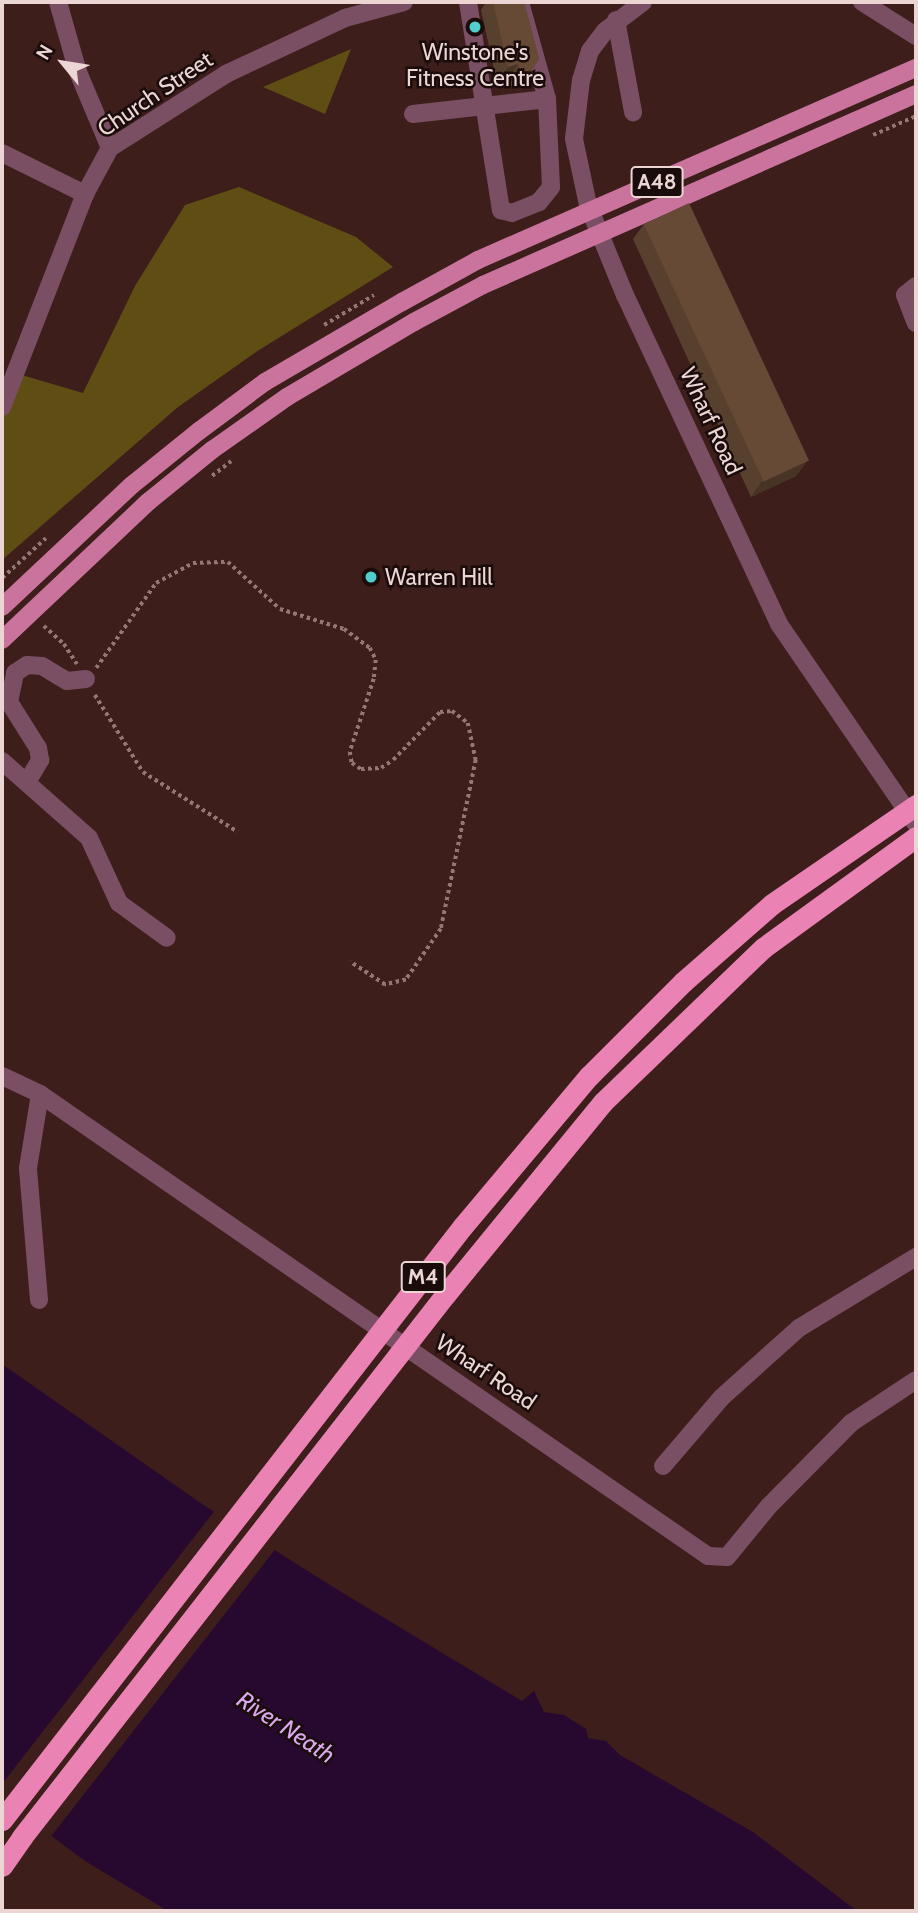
<!DOCTYPE html>
<html>
<head>
<meta charset="utf-8">
<style>
  body { margin:0 }
  #map { position:relative; width:918px; height:1913px; overflow:hidden; background:#3d1e1b; font-family:Cabin,sans-serif }
  div>[style] { position:absolute }
  .green>* { inset:0; background:#5e4e14 }
  .water>* { inset:0; background:#270930 }
  .pier>* { inset:0; background:#3d1e1b }
  .path>* { height:3.5px; margin-top:-1.75px; transform-origin:0; background:repeating-linear-gradient(90deg,#927775 0 3.5px,transparent 0 7px) }
  .minor>* { height:18px; margin:-9px; padding:0 9px; transform-origin:9px; border-radius:9px; background:#7a4f63 }
  .major>* { height:18px; margin:-9px; padding:0 9px; transform-origin:9px; border-radius:9px; background:#ca749d }
  .highway>* { height:21px; margin:-10.5px; padding:0 10.5px; transform-origin:10.5px; border-radius:10.5px; background:#ea82b4 }
  .path-bridge>* { height:3.5px; margin-top:-1.75px; transform-origin:0; background:repeating-linear-gradient(90deg,#927775 0 3.5px,transparent 0 7px) }
  .major-bridge>* { height:18px; margin:-9px; padding:0 9px; transform-origin:9px; border-radius:9px; background:#ca749d }
  .highway-bridge>* { height:21px; margin:-10.5px; padding:0 10.5px; transform-origin:10.5px; border-radius:10.5px; background:#ea82b4 }
  .wall>* { inset:0; background:#58402e }
  .shaded-wall>* { inset:0; background:#473425 }
  .building>* { inset:0; background:#664a35; transform-origin:0 0 }
  .dots>* { width:19px; height:19px; translate:-50% -50%; box-sizing:border-box; border:4px solid #1a0c0b; border-radius:50% }
  span { translate:-50% -50%; white-space:nowrap; text-align:center; line-height:1.15; -webkit-text-stroke:5px #1a0c0b; paint-order:stroke }
  .shield-label span { padding:2px 5px; background:#1a0c0b; border:2px solid; border-radius:5px; -webkit-text-stroke-width:0 }
  .shield-label { font-size:21px; color:#ecd6d4; font-weight:700 }
  .poi-label { font-size:23px; color:#ecd6d4 }
  .left { translate:0 -50%; text-align:left }
  .street-label { font-size:23px; color:#ecd6d4 }
  .water-label { font-size:24px; color:#daa8ed; font-style:italic }
  .frame { position:absolute; inset:0; border:4px solid #ecd6d4; pointer-events:none }
  .north { position:absolute; left:28px; top:28px; width:70px; height:70px; -webkit-text-stroke:5px #1a0c0b; paint-order:stroke; rotate:300deg; font-size:19px; font-weight:700; line-height:28px; text-align:center; color:#ecd6d4 }
  .north::after { content:''; display:block; margin:auto; width:24px; height:32px; background:#ecd6d4; clip-path:polygon(50% 0,100% 100%,50% 72%,0 100%) }
</style>
</head>
<body>
<div id="map">
  <div class="green">
    <i style="clip-path:polygon(351px 49px,325px 114px,263px 87px)"></i>
    <i style="clip-path:polygon(239px 187px,356px 237px,393px 267px,259px 350px,178px 407px,2px 560px,2px 407px,15px 373px,83px 393px,135px 286px,185px 205px)"></i>
  </div>
  <div class="water">
    <i style="clip-path:polygon(2px 1364px,202px 1504px,338px 1590px,522px 1701px,534px 1691px,544px 1712px,564px 1715px,586px 1729px,588px 1738px,606px 1741px,620px 1755px,753px 1832px,857px 1911px,168px 1911px,85px 1861px,2px 1799px)"></i>
  </div>
  <div class="pier">
    <i style="clip-path:polygon(216px 1509px,277px 1547px,49px 1839px,2px 1804px,2px 1784px)"></i>
  </div>
  <div class="path">
    <i style="left:324px;top:325px;width:58px;rotate:-31deg"></i>
    <i style="left:212px;top:476px;width:24px;rotate:-38deg"></i>
    <i style="left:2px;top:578px;width:59px;rotate:-42.3deg"></i>
    <i style="left:44px;top:626px;width:27px;rotate:42deg"></i>
    <i style="left:64px;top:644px;width:24px;rotate:57deg"></i>
    <i style="left:96px;top:668px;width:104px;rotate:-54.8deg"></i>
    <i style="left:156px;top:583px;width:42px;rotate:-28.4deg"></i>
    <i style="left:193px;top:563px;width:35px;rotate:-2deg"></i>
    <i style="left:228px;top:562px;width:70px;rotate:42.1deg"></i>
    <i style="left:280px;top:609px;width:67px;rotate:17.4deg"></i>
    <i style="left:344px;top:629px;width:32px;rotate:36deg"></i>
    <i style="left:370px;top:648px;width:13px;rotate:63deg"></i>
    <i style="left:376px;top:660px;width:19px;rotate:96deg"></i>
    <i style="left:374px;top:679px;width:77px;rotate:108.2deg"></i>
    <i style="left:350px;top:752px;width:11px;rotate:80deg"></i>
    <i style="left:352px;top:763px;width:11px;rotate:34deg"></i>
    <i style="left:361px;top:769px;width:20px;rotate:-3deg"></i>
    <i style="left:381px;top:768px;width:14px;rotate:-34deg"></i>
    <i style="left:393px;top:760px;width:67px;rotate:-45.6deg"></i>
    <i style="left:440px;top:712px;width:12px;rotate:-5deg"></i>
    <i style="left:452px;top:711px;width:20px;rotate:37deg"></i>
    <i style="left:468px;top:723px;width:38px;rotate:78deg"></i>
    <i style="left:476px;top:760px;width:173px;rotate:101.7deg"></i>
    <i style="left:441px;top:929px;width:62px;rotate:124.5deg"></i>
    <i style="left:406px;top:980px;width:22px;rotate:167deg"></i>
    <i style="left:385px;top:985px;width:42px;rotate:-146.7deg"></i>
    <i style="left:95px;top:695px;width:91px;rotate:58.1deg"></i>
    <i style="left:143px;top:772px;width:112px;rotate:32.3deg"></i>
  </div>
  <div class="minor">
    <i style="left:58px;top:2px;width:73px;rotate:74.1deg"></i>
    <i style="left:78px;top:72px;width:82px;rotate:67.2deg"></i>
    <i style="left:468px;top:2px;width:211px;rotate:81deg"></i>
    <i style="left:501px;top:210px;width:11px;rotate:15deg"></i>
    <i style="left:512px;top:213px;width:29px;rotate:-22deg"></i>
    <i style="left:539px;top:202px;width:19px;rotate:-51deg"></i>
    <i style="left:551px;top:187px;width:88px;rotate:-92.6deg"></i>
    <i style="left:547px;top:99px;width:101px;rotate:-105.6deg"></i>
    <i style="left:643px;top:2px;width:48px;rotate:142.7deg"></i>
    <i style="left:605px;top:31px;width:25px;rotate:127deg"></i>
    <i style="left:590px;top:51px;width:30px;rotate:107deg"></i>
    <i style="left:581px;top:80px;width:59px;rotate:96.8deg"></i>
    <i style="left:574px;top:139px;width:67px;rotate:78deg"></i>
    <i style="left:588px;top:205px;width:97px;rotate:67.7deg"></i>
    <i style="left:625px;top:295px;width:363px;rotate:64.9deg"></i>
    <i style="left:779px;top:624px;width:242px;rotate:55.6deg"></i>
    <i style="left:862px;top:2px;width:64px;rotate:32.2deg"></i>
    <i style="left:616px;top:20px;width:94px;rotate:79.5deg"></i>
    <i style="left:413px;top:114px;width:135px;rotate:-6.4deg"></i>
    <i style="left:2px;top:153px;width:93px;rotate:26.3deg"></i>
    <i style="left:916px;top:286px;width:14px;rotate:141deg"></i>
    <i style="left:905px;top:295px;width:30px;rotate:69deg"></i>
    <i style="left:2px;top:407px;width:229px;rotate:-68.7deg"></i>
    <i style="left:85px;top:194px;width:52px;rotate:-61.5deg"></i>
    <i style="left:110px;top:148px;width:138px;rotate:-32.5deg"></i>
    <i style="left:226px;top:74px;width:132px;rotate:-25.2deg"></i>
    <i style="left:345px;top:18px;width:61px;rotate:-15.2deg"></i>
    <i style="left:2px;top:761px;width:116px;rotate:41.5deg"></i>
    <i style="left:89px;top:838px;width:72px;rotate:65.2deg"></i>
    <i style="left:119px;top:903px;width:59px;rotate:36.1deg"></i>
    <i style="left:27px;top:782px;width:26px;rotate:-59deg"></i>
    <i style="left:40px;top:760px;width:12px;rotate:-99deg"></i>
    <i style="left:38px;top:748px;width:54px;rotate:-122.2deg"></i>
    <i style="left:9px;top:702px;width:30px;rotate:-78deg"></i>
    <i style="left:15px;top:673px;width:14px;rotate:-34deg"></i>
    <i style="left:27px;top:665px;width:15px;rotate:4deg"></i>
    <i style="left:42px;top:666px;width:29px;rotate:31deg"></i>
    <i style="left:67px;top:681px;width:19px;rotate:-6deg"></i>
    <i style="left:2px;top:1076px;width:42px;rotate:25.3deg"></i>
    <i style="left:40px;top:1094px;width:812px;rotate:34.67deg"></i>
    <i style="left:708px;top:1556px;width:19px;rotate:3deg"></i>
    <i style="left:727px;top:1557px;width:65px;rotate:-50.6deg"></i>
    <i style="left:768px;top:1507px;width:118px;rotate:-45.3deg"></i>
    <i style="left:851px;top:1423px;width:78px;rotate:-33.5deg"></i>
    <i style="left:39px;top:1300px;width:132px;rotate:-94.8deg"></i>
    <i style="left:28px;top:1168px;width:75px;rotate:-80.8deg"></i>
    <i style="left:663px;top:1466px;width:89px;rotate:-49.5deg"></i>
    <i style="left:721px;top:1398px;width:105px;rotate:-41.9deg"></i>
    <i style="left:799px;top:1328px;width:137px;rotate:-31.3deg"></i>
  </div>
  <div class="major">
    <i style="left:2px;top:607px;width:178px;rotate:-43.2deg"></i>
    <i style="left:132px;top:485px;width:86px;rotate:-38.9deg"></i>
    <i style="left:199px;top:431px;width:82px;rotate:-36.6deg"></i>
    <i style="left:265px;top:382px;width:159px;rotate:-30.3deg"></i>
    <i style="left:2px;top:640px;width:201px;rotate:-43.4deg"></i>
    <i style="left:148px;top:502px;width:82px;rotate:-39.1deg"></i>
    <i style="left:212px;top:450px;width:92px;rotate:-35.2deg"></i>
    <i style="left:287px;top:397px;width:147px;rotate:-30.6deg"></i>
  </div>
  <div class="highway">
    <i style="left:2px;top:1866px;width:35px;rotate:-55deg"></i>
  </div>
  <div class="path-bridge">
    <i style="left:873px;top:135px;width:47px;rotate:-23.8deg"></i>
  </div>
  <div class="major-bridge">
    <i style="left:402px;top:302px;width:87px;rotate:-28.9deg"></i>
    <i style="left:478px;top:260px;width:478px;rotate:-23.7deg"></i>
    <i style="left:414px;top:322px;width:78px;rotate:-28.2deg"></i>
    <i style="left:483px;top:285px;width:473px;rotate:-23.8deg"></i>
  </div>
  <div class="highway-bridge">
    <i style="left:2px;top:1820px;width:752px;rotate:-52.19deg"></i>
    <i style="left:463px;top:1226px;width:196px;rotate:-50deg"></i>
    <i style="left:589px;top:1076px;width:133px;rotate:-45deg"></i>
    <i style="left:683px;top:982px;width:118px;rotate:-41.2deg"></i>
    <i style="left:772px;top:904px;width:175px;rotate:-34.5deg"></i>
    <i style="left:22px;top:1837px;width:688px;rotate:-52.03deg"></i>
    <i style="left:445px;top:1295px;width:249px;rotate:-50.7deg"></i>
    <i style="left:603px;top:1102px;width:222px;rotate:-43.9deg"></i>
    <i style="left:763px;top:948px;width:189px;rotate:-36deg"></i>
  </div>
  <div class="wall">
    <i style="clip-path:polygon(486px 2px,524px 2px,539px 59px,521px 85px,512px 87px,508px 79px,497px 82px,481px 10px)"></i>
    <i style="clip-path:polygon(644px 224px,807px 461px,796px 476px,751px 497px,633px 239px)"></i>
  </div>
  <div class="shaded-wall">
    <i style="clip-path:polygon(518px 64px,508px 79px,497px 82px,508px 67px)"></i>
    <i style="clip-path:polygon(532px 70px,521px 85px,512px 87px,522px 72px)"></i>
    <i style="clip-path:polygon(807px 461px,796px 476px,751px 497px,761px 482px)"></i>
  </div>
  <div class="building">
    <i style="clip-path:polygon(493px 2px,524px 2px,539px 59px,532px 70px,522px 72px,518px 64px,508px 67px)"></i>
    <i style="left:689px;top:203px;width:284px;height:50px;rotate:65deg"></i>
  </div>
  <div class="dots">
    <i style="left:475px;top:27px;background:#52cdce"></i>
    <i style="left:371px;top:577px;background:#52cdce"></i>
  </div>
  <div class="shield-label">
    <span style="left:657px;top:182px">A48</span>
    <span style="left:423px;top:1277px">M4</span>
  </div>
  <div class="poi-label">
    <span style="left:475px;top:65px">Winstone's<br>Fitness Centre</span>
    <span class="left" style="left:385px;top:577px">Warren Hill</span>
  </div>
  <div class="street-label">
    <span style="left:155px;top:94px;rotate:-34deg">Church Street</span>
    <span style="left:711px;top:421px;rotate:65deg">Wharf Road</span>
    <span style="left:486px;top:1372px;rotate:34deg">Wharf Road</span>
  </div>
  <div class="water-label">
    <span style="left:286px;top:1727px;rotate:33deg">River Neath</span>
  </div>
  <div class="frame"></div>
  <div class="north">N</div>
</div>
</body>
</html>
